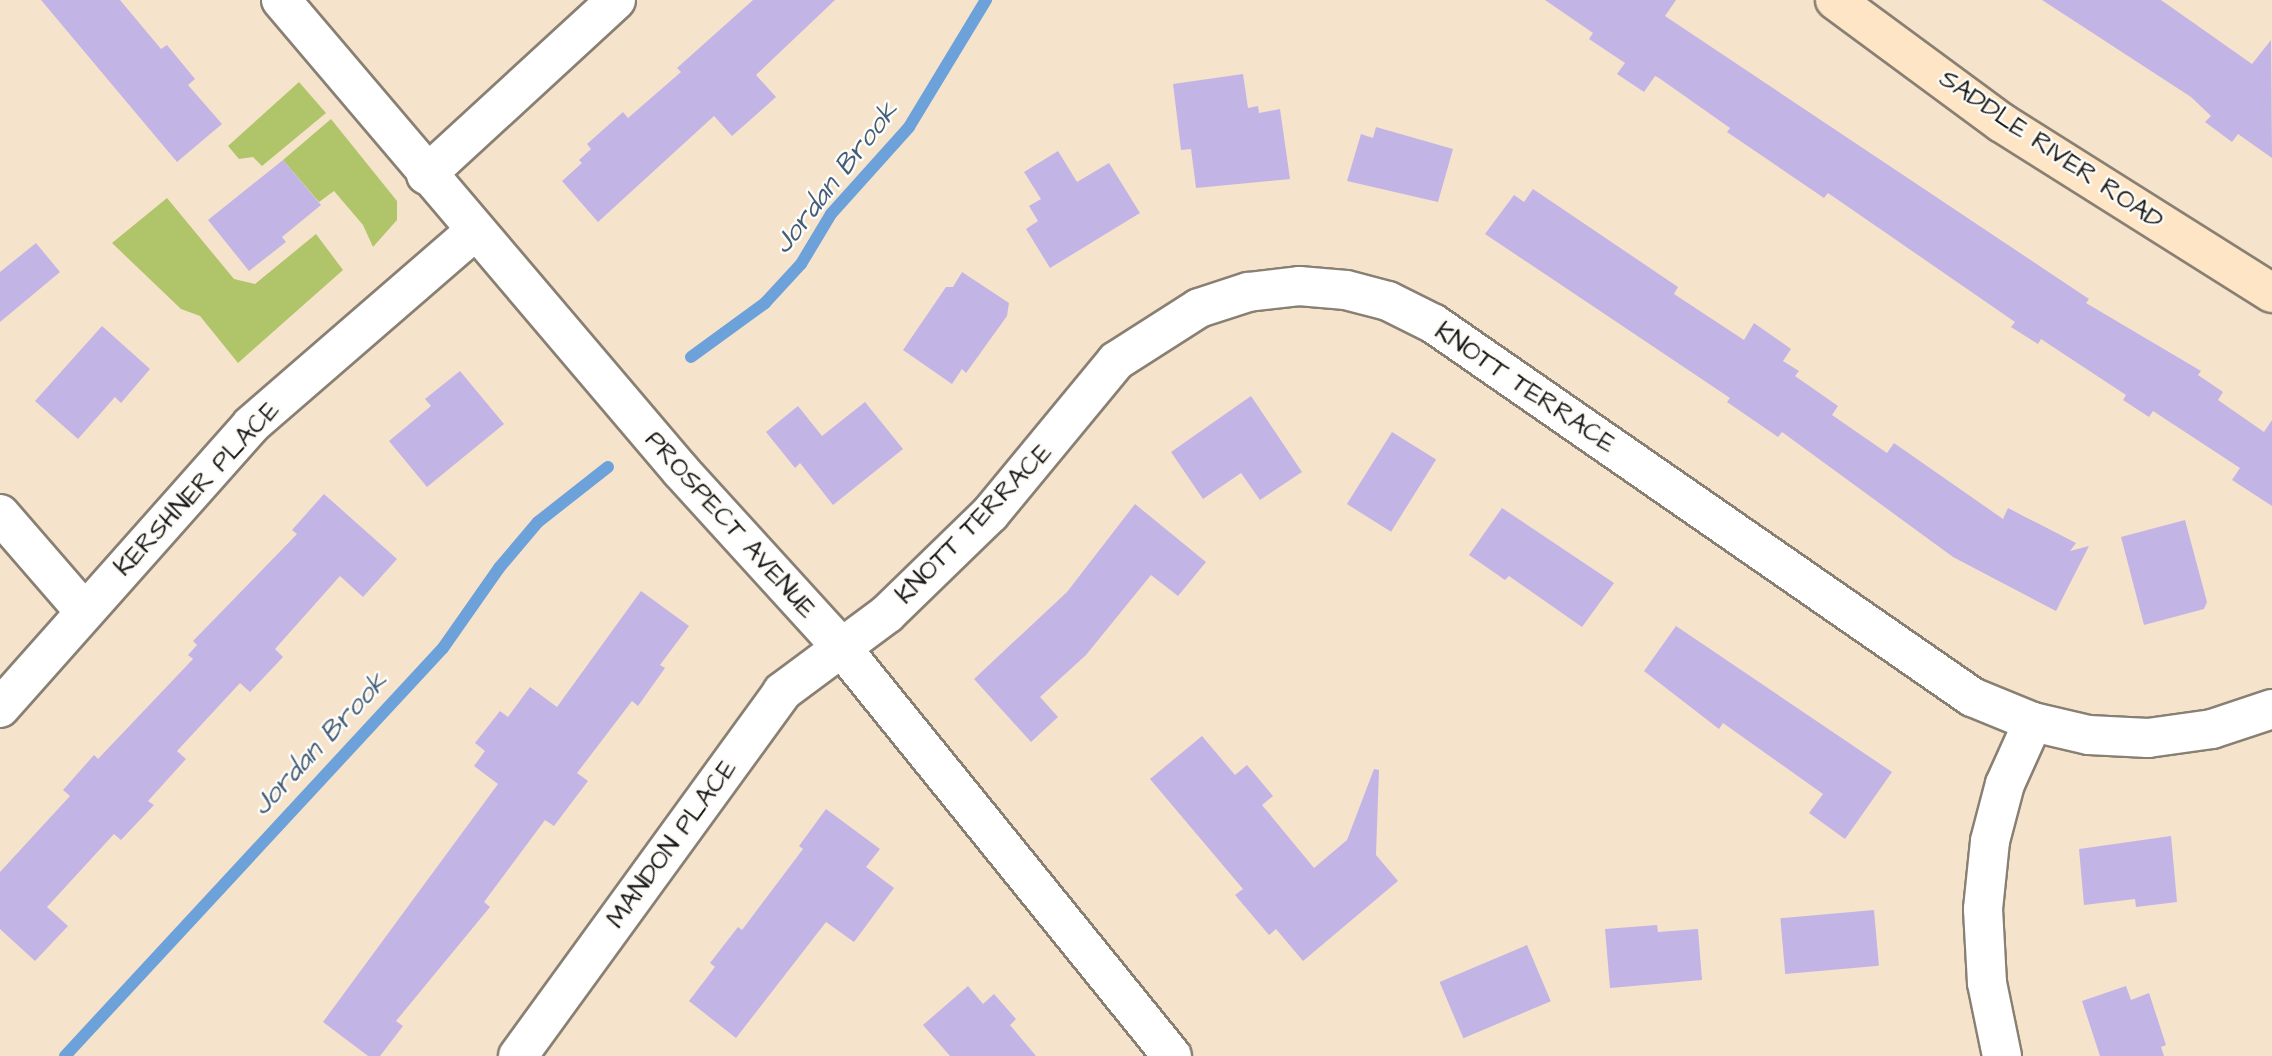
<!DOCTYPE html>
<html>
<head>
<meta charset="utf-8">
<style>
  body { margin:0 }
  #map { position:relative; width:2272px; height:1056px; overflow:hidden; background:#f6e3cc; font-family:"Architects Daughter",sans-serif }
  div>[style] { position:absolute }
  .green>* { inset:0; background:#b0c569 }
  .stream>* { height:12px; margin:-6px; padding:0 6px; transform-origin:6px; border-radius:6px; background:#6ca1d9 }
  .building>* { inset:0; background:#c3b4e6; transform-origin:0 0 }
  .roads { filter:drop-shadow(2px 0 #898074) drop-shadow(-2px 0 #898074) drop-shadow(0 2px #898074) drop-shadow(0 -2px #898074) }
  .street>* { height:38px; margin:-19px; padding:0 19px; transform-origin:19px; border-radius:19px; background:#fff }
  .secondary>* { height:38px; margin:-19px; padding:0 19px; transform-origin:19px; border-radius:19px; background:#fde5c5 }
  span { translate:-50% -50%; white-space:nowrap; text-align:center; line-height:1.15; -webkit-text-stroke:5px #fdfcf7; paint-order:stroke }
  .street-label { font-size:26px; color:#1c1c1c }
  .water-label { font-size:28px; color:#445e7a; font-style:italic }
</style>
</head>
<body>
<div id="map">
  <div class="green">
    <i style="clip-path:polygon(299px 82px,326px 113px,262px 166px,253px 157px,239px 159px,228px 146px)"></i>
    <i style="clip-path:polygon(331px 119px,397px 201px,397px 220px,373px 247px,363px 225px,334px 191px,319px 202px,283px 160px)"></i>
    <i style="clip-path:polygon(167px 198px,234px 279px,255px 284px,316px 234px,343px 270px,238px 363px,200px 316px,181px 309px,112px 243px)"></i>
  </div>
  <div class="stream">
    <i style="left:691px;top:357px;width:92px;rotate:-36.1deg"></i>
    <i style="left:765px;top:303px;width:53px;rotate:-47.3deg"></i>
    <i style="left:801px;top:264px;width:58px;rotate:-59deg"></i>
    <i style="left:831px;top:214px;width:117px;rotate:-48.1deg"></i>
    <i style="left:909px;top:127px;width:149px;rotate:-58.8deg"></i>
    <i style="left:65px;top:1056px;width:556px;rotate:-47.19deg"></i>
    <i style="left:443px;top:648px;width:98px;rotate:-55deg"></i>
    <i style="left:499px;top:568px;width:60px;rotate:-49.7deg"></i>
    <i style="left:538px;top:522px;width:89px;rotate:-38.2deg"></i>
  </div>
  <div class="building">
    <i style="clip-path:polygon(41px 0,120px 0,161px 49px,167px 45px,195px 79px,188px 85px,222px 124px,177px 162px)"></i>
    <i style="clip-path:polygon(753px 0,835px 0,756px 75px,776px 97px,732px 136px,714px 116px,598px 222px,562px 181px,582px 163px,579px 160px,591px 149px,587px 144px,623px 112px,628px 118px,681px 72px,677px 68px)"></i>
    <i style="clip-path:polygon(1545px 0,1676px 0,1665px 16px,2089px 299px,2086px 303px,2201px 371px,2198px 375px,2223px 392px,2218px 400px,2264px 432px,2272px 420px,2272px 506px,2232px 480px,2240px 468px,2153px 411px,2149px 417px,2123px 400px,2126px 395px,2041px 339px,2038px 344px,2011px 327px,2015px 322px,1828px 193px,1824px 198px,1727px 132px,1730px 128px,1659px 78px,1655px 76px,1644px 92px,1617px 74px,1625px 63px,1589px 39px,1593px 33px)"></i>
    <i style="clip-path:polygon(2042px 0,2161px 0,2252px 64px,2271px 40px,2272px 158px,2238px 134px,2232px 142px,2205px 122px,2211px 116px,2191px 97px)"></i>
    <i style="clip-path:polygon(1243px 74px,1248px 108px,1258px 106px,1259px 113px,1280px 109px,1290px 179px,1196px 188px,1191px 149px,1181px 150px,1173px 84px)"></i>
    <i style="clip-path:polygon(1376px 127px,1453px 149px,1438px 202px,1347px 181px,1361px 134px,1373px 138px)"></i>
    <i style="clip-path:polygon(1058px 151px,1077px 182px,1109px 163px,1140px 213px,1050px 268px,1026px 229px,1038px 221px,1029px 206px,1041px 199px,1024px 172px)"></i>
    <i style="clip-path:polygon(283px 160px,321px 205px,282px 237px,286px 242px,249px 271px,208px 220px)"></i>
    <i style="clip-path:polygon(1533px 189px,1678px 287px,1674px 294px,1744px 340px,1754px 323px,1791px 349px,1783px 361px,1799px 371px,1795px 376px,1838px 406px,1832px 415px,1887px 453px,1894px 443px,2003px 519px,2008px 508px,2076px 543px,2070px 551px,2089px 546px,2056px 611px,1953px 557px,1782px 432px,1778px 437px,1727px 402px,1730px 398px,1485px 234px,1514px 195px,1524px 202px)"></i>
    <i style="clip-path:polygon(36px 243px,60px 272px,0 322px,0 272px)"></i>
    <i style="clip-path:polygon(962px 272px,1009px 303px,1007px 316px,966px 373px,962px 369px,952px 384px,903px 350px,946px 287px,953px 287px)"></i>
    <i style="clip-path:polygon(102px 326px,150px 369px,121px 403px,115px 397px,78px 439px,35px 401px)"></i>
    <i style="clip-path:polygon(460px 371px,504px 424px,427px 487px,389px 441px,431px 406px,425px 399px)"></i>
    <i style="clip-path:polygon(1251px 396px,1302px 472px,1260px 500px,1241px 473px,1203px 499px,1171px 452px)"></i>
    <i style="clip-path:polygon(865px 402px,903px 449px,833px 505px,800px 463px,795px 468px,766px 432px,798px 406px,822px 436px)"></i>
    <i style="left:1392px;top:432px;width:52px;height:85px;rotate:32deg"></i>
    <i style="clip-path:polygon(324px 494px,397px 559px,363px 597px,340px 576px,275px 649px,283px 657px,250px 692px,240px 683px,177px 751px,186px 759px,148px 801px,154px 805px,121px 840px,114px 834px,47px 907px,68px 926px,35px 961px,0 929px,0 872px,70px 796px,63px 790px,94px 755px,98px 759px,193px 659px,188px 655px,197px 645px,193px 641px,297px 534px,292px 530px)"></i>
    <i style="clip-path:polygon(1135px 504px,1206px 562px,1178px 596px,1151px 575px,1086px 655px,1040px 697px,1058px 717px,1031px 742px,974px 679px,1067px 592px)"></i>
    <i style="clip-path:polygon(1502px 508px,1614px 583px,1582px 627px,1509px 576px,1505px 580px,1469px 555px)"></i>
    <i style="clip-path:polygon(2185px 520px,2207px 602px,2204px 609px,2144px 625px,2121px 537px)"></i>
    <i style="clip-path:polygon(641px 591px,689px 626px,660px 665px,665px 668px,638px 706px,632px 701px,577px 773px,588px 781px,554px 826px,545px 820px,484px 902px,490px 907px,396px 1021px,403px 1026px,380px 1056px,368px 1056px,323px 1022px,498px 784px,474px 766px,485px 751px,475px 743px,500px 711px,508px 717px,530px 687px,557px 707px)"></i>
    <i style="clip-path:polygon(1676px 626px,1892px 772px,1845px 839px,1809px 813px,1823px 794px,1723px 723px,1719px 729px,1644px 671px)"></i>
    <i style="clip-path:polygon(1202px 736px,1235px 775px,1247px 765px,1273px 796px,1262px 805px,1314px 868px,1347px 840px,1374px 769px,1379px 770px,1376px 855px,1398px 881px,1303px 961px,1276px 929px,1269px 935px,1235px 895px,1243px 889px,1150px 779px)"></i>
    <i style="clip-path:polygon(826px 809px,880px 849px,866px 867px,894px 888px,854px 942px,826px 922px,736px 1038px,689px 1001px,715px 967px,710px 963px,738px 927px,742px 930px,803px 849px,799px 846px)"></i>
    <i style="clip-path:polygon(2171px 836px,2177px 902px,2136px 907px,2135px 899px,2084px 905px,2079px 849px)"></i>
    <i style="left:1874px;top:910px;width:56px;height:94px;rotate:85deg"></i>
    <i style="clip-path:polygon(1657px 925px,1658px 932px,1698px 929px,1702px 980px,1610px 988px,1605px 929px)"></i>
    <i style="left:1527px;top:945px;width:61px;height:95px;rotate:67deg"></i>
    <i style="clip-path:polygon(968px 986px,983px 1004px,994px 994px,1016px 1019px,1010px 1025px,1036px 1056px,950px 1056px,923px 1025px)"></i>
    <i style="clip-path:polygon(2126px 986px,2131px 1000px,2149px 993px,2166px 1045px,2161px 1047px,2164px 1056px,2100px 1056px,2082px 1001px)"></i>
  </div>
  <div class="roads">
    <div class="street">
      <i style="left:281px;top:0;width:618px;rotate:49.66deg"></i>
      <i style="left:681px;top:471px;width:238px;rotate:47.7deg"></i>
      <i style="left:841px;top:647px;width:526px;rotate:51.02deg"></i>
      <i style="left:426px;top:175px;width:258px;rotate:-42.6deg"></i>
      <i style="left:0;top:514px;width:128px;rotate:49.1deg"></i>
      <i style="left:0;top:708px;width:378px;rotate:-48.4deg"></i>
      <i style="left:251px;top:425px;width:295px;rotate:-40.9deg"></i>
      <i style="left:518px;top:1056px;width:450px;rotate:-54deg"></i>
      <i style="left:782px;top:692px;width:131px;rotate:-36.6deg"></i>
      <i style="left:887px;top:614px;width:144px;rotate:-44.2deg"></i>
      <i style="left:990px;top:514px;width:198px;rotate:-50.5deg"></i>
      <i style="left:1116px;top:361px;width:98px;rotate:-32.6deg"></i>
      <i style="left:1199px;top:308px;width:52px;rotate:-18.1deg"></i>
      <i style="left:1248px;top:292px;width:51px;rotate:-6.7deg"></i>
      <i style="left:1299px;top:286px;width:47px;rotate:4.9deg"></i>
      <i style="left:1346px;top:290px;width:43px;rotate:14.7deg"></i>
      <i style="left:1388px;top:301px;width:51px;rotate:26.6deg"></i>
      <i style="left:1434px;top:324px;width:655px;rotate:34.73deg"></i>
      <i style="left:1972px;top:697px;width:66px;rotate:22.3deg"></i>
      <i style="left:2033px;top:722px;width:57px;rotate:13.1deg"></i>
      <i style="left:2089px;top:735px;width:59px;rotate:2.9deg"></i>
      <i style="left:2148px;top:738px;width:65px;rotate:-8deg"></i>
      <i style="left:2212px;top:729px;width:63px;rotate:-18.4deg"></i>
      <i style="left:2002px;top:1056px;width:75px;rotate:-101.6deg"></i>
      <i style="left:1987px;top:983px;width:74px;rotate:-93.1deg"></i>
      <i style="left:1983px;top:909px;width:68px;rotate:-84.1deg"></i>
      <i style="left:1990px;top:841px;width:59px;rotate:-75.3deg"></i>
      <i style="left:2005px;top:784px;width:68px;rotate:-65.7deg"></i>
    </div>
    <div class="secondary">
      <i style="left:1835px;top:0;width:207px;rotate:36.4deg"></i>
      <i style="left:2002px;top:123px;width:319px;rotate:32.2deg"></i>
    </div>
  </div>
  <div class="street-label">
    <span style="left:2051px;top:150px;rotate:34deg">SADDLE RIVER ROAD</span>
    <span style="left:1525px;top:388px;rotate:34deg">KNOTT TERRACE</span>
    <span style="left:197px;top:489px;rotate:-47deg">KERSHNER PLACE</span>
    <span style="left:974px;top:524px;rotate:-46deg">KNOTT TERRACE</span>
    <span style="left:730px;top:525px;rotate:48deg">PROSPECT AVENUE</span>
    <span style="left:672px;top:844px;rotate:-54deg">MANDON PLACE</span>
  </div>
  <div class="water-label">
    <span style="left:836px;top:178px;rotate:-52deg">Jordan Brook</span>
    <span style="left:320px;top:744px;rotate:-47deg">Jordan Brook</span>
  </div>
</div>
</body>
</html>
